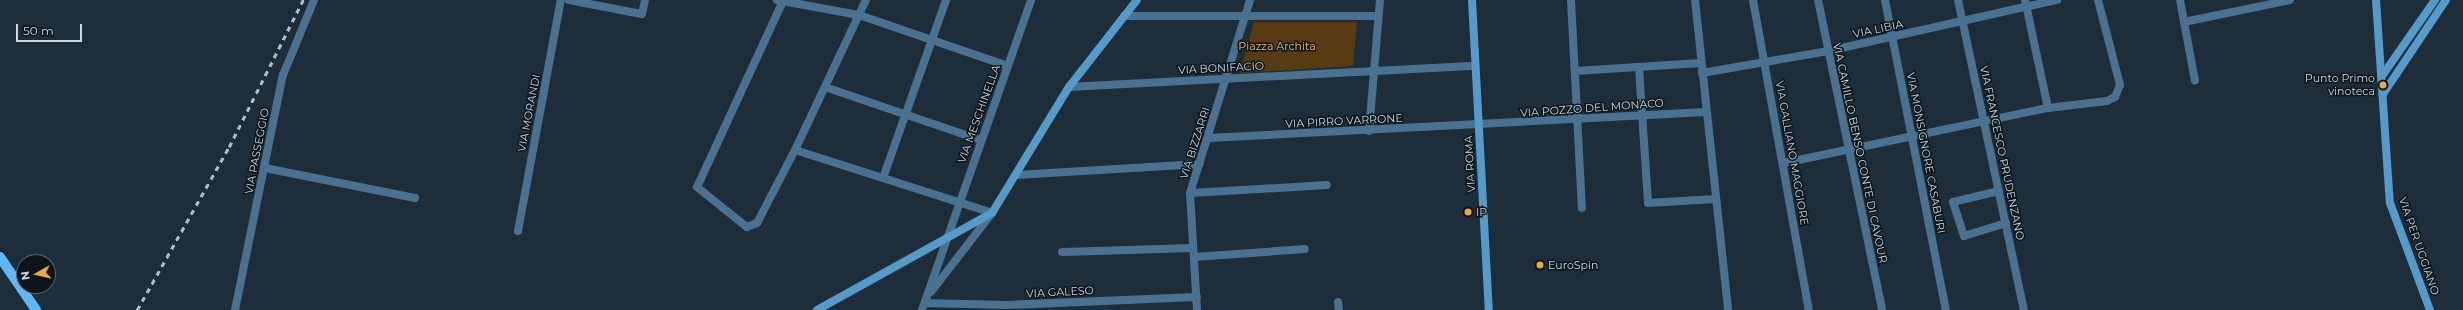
<!DOCTYPE html>
<html>
<head>
<meta charset="utf-8">
<style>
  body { margin:0 }
  #map { position:relative; width:2463px; height:310px; overflow:hidden; background:#1d2e3a; font-family:Montserrat,sans-serif }
  div>[style] { position:absolute }
  .green>* { inset:0; background:#573c13 }
  .street>* { height:8px; margin:-4px; padding:0 4px; transform-origin:4px; border-radius:4px; background:#4a7290 }
  .secondary>* { height:8px; margin:-4px; padding:0 4px; transform-origin:4px; border-radius:4px; background:#569ac9 }
  .primary>* { height:10px; margin:-5px; padding:0 5px; transform-origin:5px; border-radius:5px; background:#5fb8f5 }
  .rail>* { height:2.5px; margin-top:-1.25px; transform-origin:0; background:repeating-linear-gradient(90deg,#b2bec7 0 5px,transparent 0 10px) }
  .dots>* { width:11px; height:11px; translate:-50% -50%; box-sizing:border-box; border:2px solid #0d151a; border-radius:50% }
  span { translate:-50% -50%; white-space:nowrap; text-align:center; line-height:1.15; -webkit-text-stroke:3px #0d151a; paint-order:stroke }
  .street-label { font-size:11px; color:#cdd8e0 }
  .park-label { font-size:11px; color:#f9c174 }
  .poi-label { font-size:11px; color:#cdd8e0 }
  .right { translate:-100% -50%; text-align:right }
  .left { translate:0 -50%; text-align:left }
  .north { position:absolute; left:16px; top:254px; width:40px; height:40px; box-sizing:border-box; background:#0d151a; border:1px solid #5a6369; border-radius:50%; rotate:262deg; font-size:11px; font-weight:700; line-height:16px; text-align:center; color:#cdd8e0 }
  .north::after { content:''; display:block; margin:auto; width:14px; height:18px; background:#eda83b; clip-path:polygon(50% 0,100% 100%,50% 72%,0 100%) }
  .scale { position:absolute; left:16px; top:24px; width:66px; height:18px; box-sizing:border-box; border:2px solid #cdd8e0; border-top:0; padding-left:5px; font-size:12px; line-height:14px; white-space:nowrap; color:#cdd8e0; -webkit-text-stroke:3px #0d151a; paint-order:stroke }
</style>
</head>
<body>
<div id="map">
  <div class="green">
    <i style="clip-path:polygon(1254px 22px,1357px 22px,1353px 66px,1240px 73px)"></i>
  </div>
  <div class="street">
    <i style="left:569px;top:0;width:74px;rotate:10.9deg"></i>
    <i style="left:642px;top:14px;width:14px;rotate:-78deg"></i>
    <i style="left:777px;top:0;width:83px;rotate:10.4deg"></i>
    <i style="left:859px;top:15px;width:157px;rotate:18.9deg"></i>
    <i style="left:1571px;top:0;width:208px;rotate:87deg"></i>
    <i style="left:1695px;top:0;width:312px;rotate:83.9deg"></i>
    <i style="left:1753px;top:0;width:315px;rotate:79.8deg"></i>
    <i style="left:1818px;top:0;width:317px;rotate:78.3deg"></i>
    <i style="left:1885px;top:0;width:316px;rotate:78.9deg"></i>
    <i style="left:1958px;top:0;width:317px;rotate:78deg"></i>
    <i style="left:2025px;top:0;width:110px;rotate:78deg"></i>
    <i style="left:2180px;top:0;width:82px;rotate:79.5deg"></i>
    <i style="left:783px;top:1px;width:205px;rotate:114.8deg"></i>
    <i style="left:697px;top:187px;width:64px;rotate:38.7deg"></i>
    <i style="left:747px;top:227px;width:11px;rotate:-22deg"></i>
    <i style="left:757px;top:223px;width:82px;rotate:-62.5deg"></i>
    <i style="left:795px;top:150px;width:166px;rotate:-64.7deg"></i>
    <i style="left:1124px;top:16px;width:254px"></i>
    <i style="left:2184px;top:22px;width:108px;rotate:-11.7deg"></i>
    <i style="left:1639px;top:67px;width:136px;rotate:86.2deg"></i>
    <i style="left:1648px;top:203px;width:68px;rotate:-3.4deg"></i>
    <i style="left:1575px;top:71px;width:126px;rotate:-3.6deg"></i>
    <i style="left:1702px;top:73px;width:128px;rotate:-9.9deg"></i>
    <i style="left:1828px;top:51px;width:235px;rotate:-12.6deg"></i>
    <i style="left:825px;top:87px;width:165px;rotate:18.8deg"></i>
    <i style="left:1069px;top:87px;width:407px;rotate:-3deg"></i>
    <i style="left:1369px;top:131px;width:131px;rotate:-85.2deg"></i>
    <i style="left:1209px;top:138px;width:498px;rotate:-3deg"></i>
    <i style="left:795px;top:150px;width:207px;rotate:17.7deg"></i>
    <i style="left:992px;top:213px;width:100px;rotate:127.7deg"></i>
    <i style="left:1784px;top:163px;width:270px;rotate:-11.8deg"></i>
    <i style="left:2048px;top:108px;width:59px;rotate:-6.8deg"></i>
    <i style="left:2107px;top:101px;width:9px;rotate:-27deg"></i>
    <i style="left:2115px;top:97px;width:13px;rotate:-67deg"></i>
    <i style="left:2120px;top:85px;width:88px;rotate:-104.5deg"></i>
    <i style="left:265px;top:168px;width:153px;rotate:11.3deg"></i>
    <i style="left:1016px;top:175px;width:184px;rotate:-3.4deg"></i>
    <i style="left:883px;top:178px;width:189px;rotate:-70.5deg"></i>
    <i style="left:1999px;top:191px;width:47px;rotate:166.6deg"></i>
    <i style="left:1953px;top:202px;width:36px;rotate:72deg"></i>
    <i style="left:1964px;top:236px;width:44px;rotate:-17.2deg"></i>
    <i style="left:1190px;top:193px;width:137px;rotate:-3.3deg"></i>
    <i style="left:518px;top:231px;width:235px;rotate:-79.5deg"></i>
    <i style="left:1062px;top:252px;width:131px;rotate:-1.7deg"></i>
    <i style="left:1194px;top:257px;width:111px;rotate:-4.1deg"></i>
    <i style="left:1338px;top:302px;width:8px;rotate:83deg"></i>
    <i style="left:925px;top:303px;width:82px;rotate:1.4deg"></i>
    <i style="left:1007px;top:305px;width:190px;rotate:-2.4deg"></i>
    <i style="left:235px;top:310px;width:240px;rotate:-78.5deg"></i>
    <i style="left:283px;top:75px;width:81px;rotate:-67.5deg"></i>
    <i style="left:922px;top:310px;width:329px;rotate:-70.6deg"></i>
    <i style="left:1197px;top:310px;width:117px;rotate:-93.4deg"></i>
    <i style="left:1190px;top:193px;width:202px;rotate:-72.7deg"></i>
  </div>
  <div class="secondary">
    <i style="left:1472px;top:0;width:310px;rotate:86.9deg"></i>
    <i style="left:2376px;top:0;width:203px;rotate:86.1deg"></i>
    <i style="left:2390px;top:203px;width:114px;rotate:69.5deg"></i>
    <i style="left:2382px;top:76px;width:93px;rotate:-55.1deg"></i>
    <i style="left:2383px;top:94px;width:113px;rotate:-56.2deg"></i>
    <i style="left:817px;top:310px;width:200px;rotate:-29deg"></i>
    <i style="left:992px;top:213px;width:148px;rotate:-58.6deg"></i>
    <i style="left:1069px;top:87px;width:110px;rotate:-52deg"></i>
  </div>
  <div class="primary">
    <i style="left:0;top:257px;width:64px;rotate:55.8deg"></i>
  </div>
  <div class="rail">
    <i style="left:137px;top:310px;width:187px;rotate:-60.6deg"></i>
    <i style="left:229px;top:147px;width:165px;rotate:-63.3deg"></i>
  </div>
  <div class="dots">
    <i style="left:2383px;top:85px;background:#eda83b"></i>
    <i style="left:1468px;top:212px;background:#eda83b"></i>
    <i style="left:1540px;top:265px;background:#eda83b"></i>
  </div>
  <div class="street-label">
    <span style="left:1878px;top:29px;rotate:-12deg">VIA LIBIA</span>
    <span style="left:1221px;top:68px;rotate:-3deg">VIA BONIFACIO</span>
    <span style="left:1592px;top:108px;rotate:-4deg">VIA POZZO DEL MONACO</span>
    <span style="left:529px;top:113px;rotate:-79deg">VIA MORANDI</span>
    <span style="left:979px;top:114px;rotate:-70deg">VIA MESCHINELLA</span>
    <span style="left:1344px;top:121px;rotate:-3deg">VIA PIRRO VARRONE</span>
    <span style="left:1195px;top:143px;rotate:-72deg">VIA BIZZARRI</span>
    <span style="left:257px;top:151px;rotate:-79deg">VIA PASSEGGIO</span>
    <span style="left:1792px;top:153px;rotate:80deg">VIA GALLIANO MAGGIORE</span>
    <span style="left:1860px;top:153px;rotate:78deg">VIA CAMILLO BENSO CONTE DI CAVOUR</span>
    <span style="left:1926px;top:153px;rotate:79deg">VIA MONSIGNORE CASABURI</span>
    <span style="left:2002px;top:153px;rotate:78deg">VIA FRANCESCO PRUDENZANO</span>
    <span style="left:1470px;top:164px;rotate:-93deg">VIA ROMA</span>
    <span style="left:2419px;top:246px;rotate:71deg">VIA PER UGGIANO</span>
    <span style="left:1060px;top:292px;rotate:-3deg">VIA GALESO</span>
  </div>
  <div class="park-label">
    <span style="left:1277px;top:46px">Piazza Archita</span>
  </div>
  <div class="poi-label">
    <span class="right" style="left:2375px;top:85px">Punto Primo<br>vinoteca</span>
    <span class="left" style="left:1476px;top:212px">IP</span>
    <span class="left" style="left:1548px;top:265px">EuroSpin</span>
  </div>
  <div class="north">N</div>
  <div class="scale">50 m</div>
</div>
</body>
</html>
